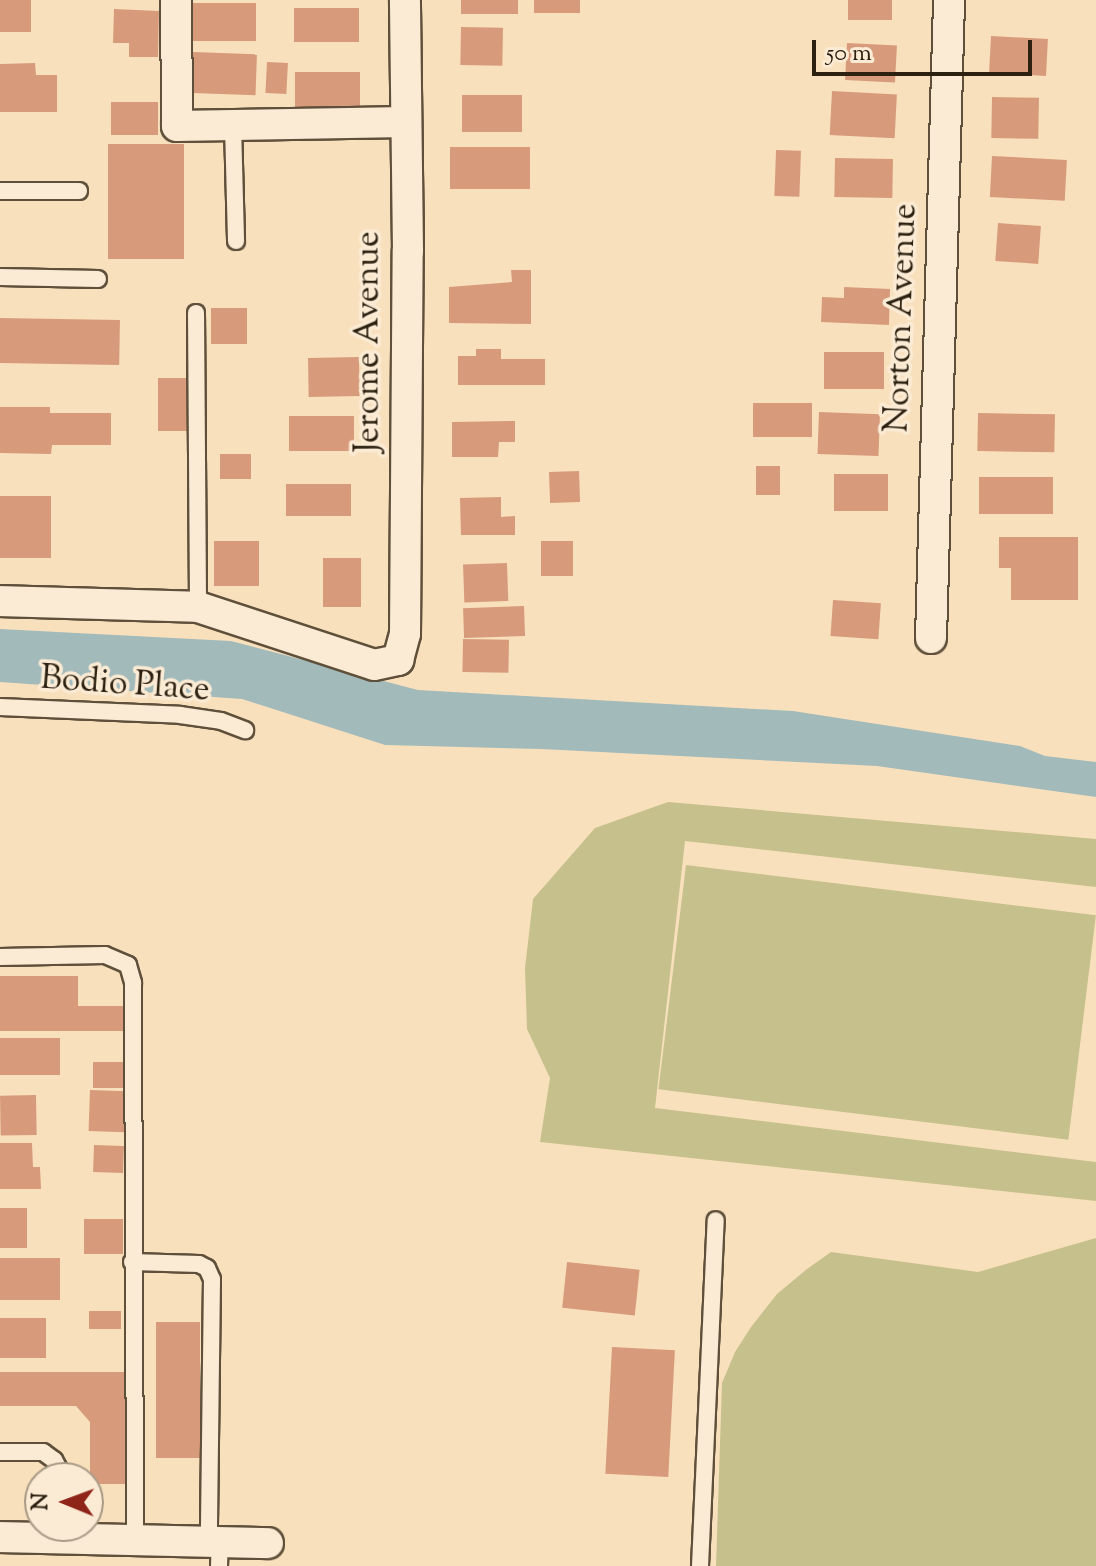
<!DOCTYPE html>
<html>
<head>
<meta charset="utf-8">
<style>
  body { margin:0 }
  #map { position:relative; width:1096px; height:1566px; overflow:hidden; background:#f9e0bd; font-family:"Sorts Mill Goudy",serif }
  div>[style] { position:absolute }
  .green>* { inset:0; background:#c6c08c; transform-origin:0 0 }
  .water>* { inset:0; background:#a3babb }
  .building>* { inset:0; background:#d79b7b; transform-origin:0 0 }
  .roads { filter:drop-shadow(2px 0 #5f503b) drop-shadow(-2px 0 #5f503b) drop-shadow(0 2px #5f503b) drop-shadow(0 -2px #5f503b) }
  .service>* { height:16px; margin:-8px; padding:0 8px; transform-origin:8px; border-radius:8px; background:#fbebd4 }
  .minor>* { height:30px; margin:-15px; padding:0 15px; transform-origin:15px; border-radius:15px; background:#fbebd4 }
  span { translate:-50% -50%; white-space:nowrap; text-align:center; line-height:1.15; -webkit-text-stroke:7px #fbebd4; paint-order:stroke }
  .street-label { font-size:34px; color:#2c2010 }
  .north { position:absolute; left:24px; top:1462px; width:80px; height:80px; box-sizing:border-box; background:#fbebd4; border:2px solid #a89a86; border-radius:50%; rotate:271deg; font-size:22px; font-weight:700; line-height:32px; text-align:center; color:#2c2010 }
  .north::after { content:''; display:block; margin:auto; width:28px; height:36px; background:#8f2418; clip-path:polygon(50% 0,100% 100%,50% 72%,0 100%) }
  .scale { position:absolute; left:812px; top:40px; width:220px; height:36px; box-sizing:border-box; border:4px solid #2c2010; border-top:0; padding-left:10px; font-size:24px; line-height:28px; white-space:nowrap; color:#2c2010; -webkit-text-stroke:6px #fbebd4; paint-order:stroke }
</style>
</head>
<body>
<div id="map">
  <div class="green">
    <i style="clip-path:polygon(668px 802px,1096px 839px,1096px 887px,685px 841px,655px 1108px,1096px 1162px,1096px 1201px,540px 1142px,550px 1078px,527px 1029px,525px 968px,533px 899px,595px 828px)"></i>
    <i style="left:686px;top:865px;width:413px;height:226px;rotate:7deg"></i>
    <i style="clip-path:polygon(1096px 1238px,1096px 1566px,716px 1566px,722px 1383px,735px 1352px,751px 1327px,777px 1294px,807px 1269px,831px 1252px,978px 1272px)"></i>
  </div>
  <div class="water">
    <i style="clip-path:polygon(0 629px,231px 641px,418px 690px,793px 711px,1020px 746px,1045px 756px,1096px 762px,1096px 797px,877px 766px,541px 749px,385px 745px,242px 699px,0 682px)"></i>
  </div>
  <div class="building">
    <i style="left:0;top:0;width:31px;height:32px"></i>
    <i style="left:461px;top:0;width:57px;height:14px"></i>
    <i style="left:534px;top:0;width:46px;height:13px"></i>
    <i style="left:848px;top:0;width:44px;height:20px"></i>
    <i style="left:193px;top:3px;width:63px;height:38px"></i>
    <i style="left:359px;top:8px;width:34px;height:65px;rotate:90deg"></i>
    <i style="clip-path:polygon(114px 9px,159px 11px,158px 57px,129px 57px,129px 43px,113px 43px)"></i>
    <i style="left:461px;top:27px;width:42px;height:38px;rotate:1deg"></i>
    <i style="left:991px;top:36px;width:57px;height:37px;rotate:3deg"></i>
    <i style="left:847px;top:43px;width:50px;height:37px;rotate:3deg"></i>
    <i style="left:193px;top:52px;width:64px;height:41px;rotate:2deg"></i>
    <i style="left:267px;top:62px;width:21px;height:31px;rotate:3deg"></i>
    <i style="clip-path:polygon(35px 63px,36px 75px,57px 75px,57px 112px,0 112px,0 64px)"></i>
    <i style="left:295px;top:72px;width:65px;height:35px"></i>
    <i style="left:832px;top:91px;width:65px;height:44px;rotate:3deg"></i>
    <i style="left:462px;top:95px;width:60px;height:37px"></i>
    <i style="left:992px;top:97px;width:47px;height:41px;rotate:1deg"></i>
    <i style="left:158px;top:102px;width:33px;height:47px;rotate:90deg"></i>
    <i style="left:108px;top:144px;width:76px;height:115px"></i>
    <i style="left:450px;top:147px;width:80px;height:42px"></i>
    <i style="left:776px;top:150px;width:25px;height:46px;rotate:2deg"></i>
    <i style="left:992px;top:156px;width:75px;height:41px;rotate:3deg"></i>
    <i style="left:835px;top:158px;width:58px;height:39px;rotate:1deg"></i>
    <i style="left:998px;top:223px;width:43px;height:38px;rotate:4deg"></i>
    <i style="clip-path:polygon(511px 270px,531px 270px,531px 324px,449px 323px,449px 287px,512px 282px)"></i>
    <i style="clip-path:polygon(844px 287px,890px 289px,889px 325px,821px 322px,822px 297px,844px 298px)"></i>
    <i style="left:211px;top:308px;width:36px;height:36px"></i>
    <i style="left:0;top:318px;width:120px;height:45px;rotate:1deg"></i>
    <i style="clip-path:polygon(476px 349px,501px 349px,501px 359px,545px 359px,545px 385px,458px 385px,458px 356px,476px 356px)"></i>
    <i style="left:824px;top:352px;width:60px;height:37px"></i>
    <i style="left:359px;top:357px;width:39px;height:51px;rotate:89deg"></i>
    <i style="left:158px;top:378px;width:35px;height:53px"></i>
    <i style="left:812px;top:403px;width:34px;height:59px;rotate:90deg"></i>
    <i style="clip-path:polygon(0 407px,50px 407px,50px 413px,111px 413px,111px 445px,52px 445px,51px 454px,0 453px)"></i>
    <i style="left:819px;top:412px;width:61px;height:42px;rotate:2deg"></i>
    <i style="left:978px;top:413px;width:77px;height:38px;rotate:1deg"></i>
    <i style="left:289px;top:416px;width:65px;height:35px"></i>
    <i style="clip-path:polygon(515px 421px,515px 442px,499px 442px,498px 457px,452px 457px,452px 422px)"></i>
    <i style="left:251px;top:454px;width:25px;height:31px;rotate:90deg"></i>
    <i style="left:780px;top:466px;width:29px;height:24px;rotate:90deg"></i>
    <i style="left:579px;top:471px;width:31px;height:30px;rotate:88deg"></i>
    <i style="left:834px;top:474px;width:54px;height:37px"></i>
    <i style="left:979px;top:477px;width:74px;height:37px"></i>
    <i style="left:351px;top:484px;width:32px;height:65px;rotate:90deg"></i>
    <i style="left:0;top:496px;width:51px;height:62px"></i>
    <i style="clip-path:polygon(501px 497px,501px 517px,515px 516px,515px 535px,461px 535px,460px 498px)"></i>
    <i style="clip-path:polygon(999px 537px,1078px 537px,1078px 600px,1011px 600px,1011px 568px,999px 568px)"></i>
    <i style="left:214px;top:541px;width:45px;height:45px"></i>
    <i style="left:541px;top:541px;width:32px;height:35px"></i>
    <i style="left:361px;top:558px;width:49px;height:38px;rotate:90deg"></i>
    <i style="left:507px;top:563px;width:38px;height:44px;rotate:88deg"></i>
    <i style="left:833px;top:600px;width:48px;height:36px;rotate:4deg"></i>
    <i style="left:524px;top:606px;width:30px;height:61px;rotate:88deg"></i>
    <i style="left:463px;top:639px;width:46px;height:33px;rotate:1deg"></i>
    <i style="clip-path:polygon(0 976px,78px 976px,78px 1006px,126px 1006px,126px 1031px,0 1031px)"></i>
    <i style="left:0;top:1038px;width:60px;height:37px"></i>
    <i style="left:93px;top:1062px;width:33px;height:26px"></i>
    <i style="left:90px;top:1090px;width:36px;height:41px;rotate:2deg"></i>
    <i style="left:36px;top:1095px;width:40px;height:36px;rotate:89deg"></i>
    <i style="clip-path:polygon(0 1143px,32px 1143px,33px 1167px,40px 1167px,41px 1189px,0 1189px)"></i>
    <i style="left:94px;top:1145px;width:30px;height:27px;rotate:2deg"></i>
    <i style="left:27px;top:1208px;width:40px;height:27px;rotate:90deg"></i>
    <i style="left:84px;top:1219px;width:39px;height:35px"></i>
    <i style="left:0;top:1258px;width:60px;height:42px"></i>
    <i style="left:567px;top:1262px;width:73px;height:46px;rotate:6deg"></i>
    <i style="left:89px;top:1311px;width:32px;height:18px"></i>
    <i style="left:0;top:1318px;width:46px;height:40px"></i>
    <i style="left:200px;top:1322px;width:136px;height:44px;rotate:90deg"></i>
    <i style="left:612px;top:1347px;width:63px;height:127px;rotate:3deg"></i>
    <i style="clip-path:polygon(0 1372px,125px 1372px,125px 1484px,90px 1484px,90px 1422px,76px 1406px,0 1406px)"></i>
  </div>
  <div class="roads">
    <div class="service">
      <i style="left:233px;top:125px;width:116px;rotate:88.5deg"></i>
      <i style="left:0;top:191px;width:79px"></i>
      <i style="left:0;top:277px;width:98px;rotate:1.2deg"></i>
      <i style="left:196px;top:313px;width:294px;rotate:89.6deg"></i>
      <i style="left:0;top:707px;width:180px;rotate:2.5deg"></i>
      <i style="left:180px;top:715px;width:41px;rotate:8.3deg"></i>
      <i style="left:221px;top:721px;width:26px;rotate:21deg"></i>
      <i style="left:0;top:957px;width:105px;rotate:-1.1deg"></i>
      <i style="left:105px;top:955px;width:25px;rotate:23deg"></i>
      <i style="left:128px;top:965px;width:19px;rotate:74deg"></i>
      <i style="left:133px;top:983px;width:557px;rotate:89.79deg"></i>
      <i style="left:132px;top:1262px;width:67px;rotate:1.7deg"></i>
      <i style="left:199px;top:1264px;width:9px;rotate:27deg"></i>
      <i style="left:207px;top:1268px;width:12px;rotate:66deg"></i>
      <i style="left:212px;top:1279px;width:263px;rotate:90.7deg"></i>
      <i style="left:0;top:1452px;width:43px"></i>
      <i style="left:43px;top:1452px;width:14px;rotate:36deg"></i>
      <i style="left:54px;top:1460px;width:21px;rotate:61deg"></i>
      <i style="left:219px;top:1566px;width:24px;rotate:-88deg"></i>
      <i style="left:700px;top:1566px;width:346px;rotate:-87.4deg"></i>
    </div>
    <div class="minor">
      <i style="left:176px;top:0;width:126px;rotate:89.5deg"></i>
      <i style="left:177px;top:126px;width:229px;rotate:-1deg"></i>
      <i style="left:0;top:601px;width:198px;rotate:1.7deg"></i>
      <i style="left:198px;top:607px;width:185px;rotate:18.2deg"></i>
      <i style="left:374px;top:665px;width:25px;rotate:-12deg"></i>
      <i style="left:398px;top:660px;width:27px;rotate:-75deg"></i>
      <i style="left:405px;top:634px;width:383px;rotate:-89.6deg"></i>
      <i style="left:408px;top:251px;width:251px;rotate:-90.7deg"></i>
      <i style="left:931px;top:638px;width:638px;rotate:-88.38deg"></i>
      <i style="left:0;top:1537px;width:268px;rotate:1.3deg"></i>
    </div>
  </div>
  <div class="street-label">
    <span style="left:902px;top:318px;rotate:-88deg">Norton Avenue</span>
    <span style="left:369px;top:342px;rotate:-90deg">Jerome Avenue</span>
    <span style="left:125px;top:685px;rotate:4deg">Bodio Place</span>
  </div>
  <div class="north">N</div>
  <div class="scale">50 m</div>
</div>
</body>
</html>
